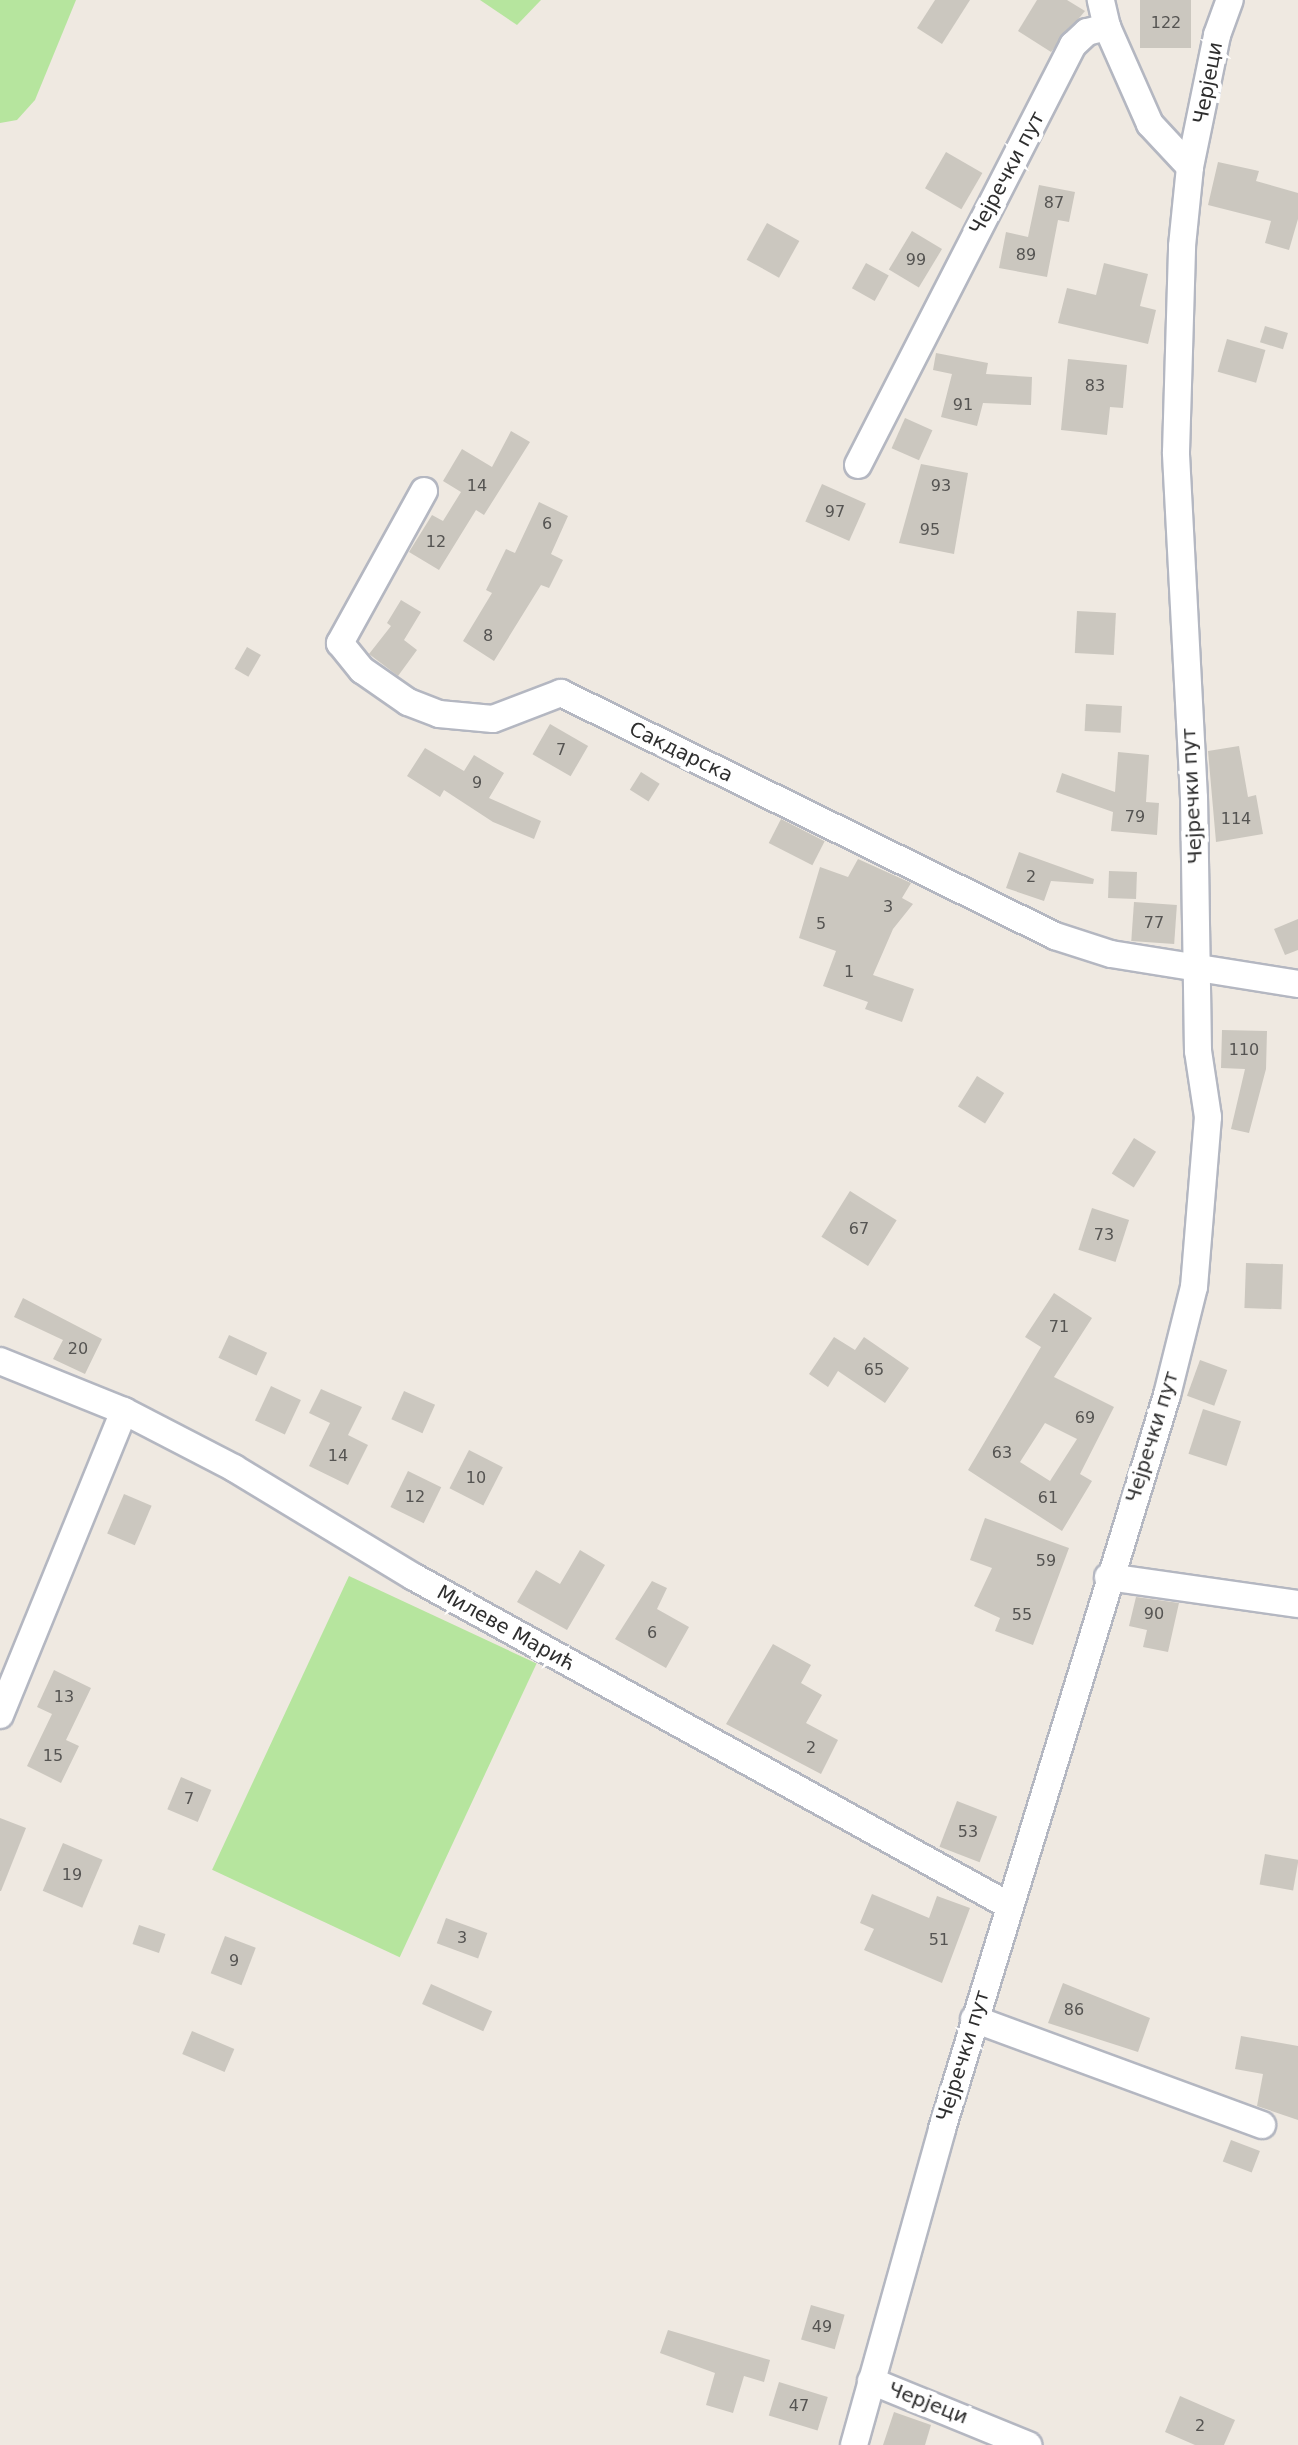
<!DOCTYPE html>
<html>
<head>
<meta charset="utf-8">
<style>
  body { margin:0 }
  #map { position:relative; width:1298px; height:2445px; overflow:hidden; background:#efe9e1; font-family:"DejaVu Sans",sans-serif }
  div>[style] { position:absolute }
  .green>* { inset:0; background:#b6e59e; transform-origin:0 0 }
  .building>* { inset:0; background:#cbc7bf; transform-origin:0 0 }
  .roads { filter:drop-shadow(2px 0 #b4b7c1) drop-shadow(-2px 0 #b4b7c1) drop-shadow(0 2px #b4b7c1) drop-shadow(0 -2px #b4b7c1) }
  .minor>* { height:26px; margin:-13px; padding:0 13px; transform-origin:13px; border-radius:13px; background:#fff }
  span { translate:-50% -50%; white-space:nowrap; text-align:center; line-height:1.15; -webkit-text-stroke:8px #fff; paint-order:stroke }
  .number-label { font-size:16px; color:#555452 }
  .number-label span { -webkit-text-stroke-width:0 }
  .street-label { font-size:20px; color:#2e2e2e }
</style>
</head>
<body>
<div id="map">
  <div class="green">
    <i style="clip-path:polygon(0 0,76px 0,35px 100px,17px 120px,0 123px)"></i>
    <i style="clip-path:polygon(480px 0,541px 0,517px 25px)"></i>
    <i style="left:349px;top:1576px;width:207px;height:324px;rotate:25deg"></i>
  </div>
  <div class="building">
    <i style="clip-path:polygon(935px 0,970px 0,942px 44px,917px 28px)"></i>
    <i style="clip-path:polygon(1037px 0,1067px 0,1085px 11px,1051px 52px,1018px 31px)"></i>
    <i style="left:1140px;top:0;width:51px;height:48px"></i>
    <i style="left:946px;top:152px;width:42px;height:42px;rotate:30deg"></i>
    <i style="clip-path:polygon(1218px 162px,1259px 171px,1256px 181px,1298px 193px,1298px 219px,1289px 250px,1265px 243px,1271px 221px,1208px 205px)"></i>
    <i style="clip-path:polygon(1039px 185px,1075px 192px,1069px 222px,1058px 220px,1047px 277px,999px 268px,1006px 232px,1028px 237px)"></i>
    <i style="left:767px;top:223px;width:37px;height:42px;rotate:29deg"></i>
    <i style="left:912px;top:231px;width:35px;height:45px;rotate:31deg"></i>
    <i style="left:866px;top:263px;width:26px;height:29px;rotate:29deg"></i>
    <i style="clip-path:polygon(1104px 263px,1148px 274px,1140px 306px,1156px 310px,1148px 344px,1058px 323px,1067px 288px,1096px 295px)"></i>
    <i style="left:1265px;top:326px;width:24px;height:17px;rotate:17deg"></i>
    <i style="left:1227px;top:339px;width:40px;height:34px;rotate:16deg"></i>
    <i style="clip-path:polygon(936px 353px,988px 363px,986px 374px,1032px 377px,1031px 405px,983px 403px,977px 426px,941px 417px,952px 374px,933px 370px)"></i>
    <i style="clip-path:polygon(1068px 359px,1127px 365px,1123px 408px,1110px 407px,1107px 435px,1061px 430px)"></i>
    <i style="left:905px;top:418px;width:30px;height:33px;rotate:24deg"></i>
    <i style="clip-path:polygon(511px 431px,530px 442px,484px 515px,476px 510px,439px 570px,409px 552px,432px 515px,443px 521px,461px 492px,443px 481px,462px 449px,492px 467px)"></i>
    <i style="clip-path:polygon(921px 464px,968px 473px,954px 554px,899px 543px)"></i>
    <i style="left:822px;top:484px;width:48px;height:41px;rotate:24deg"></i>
    <i style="clip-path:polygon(539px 502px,568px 516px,551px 554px,563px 560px,549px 588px,541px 585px,494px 661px,463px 641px,492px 593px,486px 590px,506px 549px,515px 553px)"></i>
    <i style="clip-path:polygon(401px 600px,421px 612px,404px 640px,417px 650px,398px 676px,369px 654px,391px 626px,387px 623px)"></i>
    <i style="left:1077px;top:611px;width:39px;height:42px;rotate:3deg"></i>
    <i style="left:247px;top:647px;width:16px;height:25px;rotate:30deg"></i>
    <i style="left:1086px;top:704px;width:36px;height:27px;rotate:3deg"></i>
    <i style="left:550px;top:724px;width:44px;height:35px;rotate:30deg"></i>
    <i style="clip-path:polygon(1239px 746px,1248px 797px,1256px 795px,1263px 834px,1216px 842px,1208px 751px)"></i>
    <i style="clip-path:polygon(425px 748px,464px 771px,474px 755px,504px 773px,489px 798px,541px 821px,534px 839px,493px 822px,444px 790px,440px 797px,407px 776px)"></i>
    <i style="clip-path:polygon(1118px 752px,1149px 755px,1146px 802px,1159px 803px,1157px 835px,1111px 831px,1113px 812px,1056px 792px,1062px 773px,1115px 792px)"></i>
    <i style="left:641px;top:772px;width:22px;height:21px;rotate:32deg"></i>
    <i style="left:781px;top:819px;width:49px;height:27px;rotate:27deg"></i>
    <i style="clip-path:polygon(1019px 852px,1094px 879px,1093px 884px,1051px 881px,1044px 901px,1006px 888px)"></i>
    <i style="clip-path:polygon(858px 859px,911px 883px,902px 898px,913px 904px,893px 929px,873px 975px,914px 989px,902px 1022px,865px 1009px,868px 1002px,823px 986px,836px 951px,799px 938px,820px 867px,848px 877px)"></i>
    <i style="left:1109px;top:871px;width:28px;height:27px;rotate:2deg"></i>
    <i style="left:1134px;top:902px;width:43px;height:39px;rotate:4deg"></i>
    <i style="clip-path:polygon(1298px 919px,1298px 950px,1285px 955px,1274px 929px)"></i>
    <i style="clip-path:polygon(1222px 1030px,1267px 1031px,1266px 1069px,1249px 1133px,1231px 1129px,1245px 1069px,1221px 1068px)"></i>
    <i style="left:977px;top:1076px;width:32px;height:36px;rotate:32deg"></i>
    <i style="left:1134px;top:1138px;width:26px;height:42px;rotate:32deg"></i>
    <i style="left:850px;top:1191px;width:55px;height:54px;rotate:32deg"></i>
    <i style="left:1092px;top:1208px;width:39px;height:44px;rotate:18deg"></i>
    <i style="left:1246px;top:1263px;width:37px;height:45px;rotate:2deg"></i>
    <i style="clip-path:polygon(evenodd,1054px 1293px,1092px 1318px,1054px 1377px,1114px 1407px,1080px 1474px,1092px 1481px,1062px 1531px,968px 1470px,1041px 1347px,1025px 1337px,1054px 1293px,1045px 1423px,1077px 1439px,1050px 1481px,1020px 1462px,1045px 1423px)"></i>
    <i style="clip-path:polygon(23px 1298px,102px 1339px,85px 1374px,53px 1359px,63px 1340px,14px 1317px)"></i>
    <i style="left:229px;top:1335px;width:42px;height:25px;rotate:25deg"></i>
    <i style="clip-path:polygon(834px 1337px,855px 1350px,864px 1337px,909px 1368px,885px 1403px,838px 1371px,828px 1387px,809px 1374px)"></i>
    <i style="left:1200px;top:1360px;width:29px;height:38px;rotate:20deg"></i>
    <i style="left:271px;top:1386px;width:33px;height:38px;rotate:25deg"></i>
    <i style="clip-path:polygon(321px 1389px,362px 1407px,348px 1435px,368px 1445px,348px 1485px,309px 1466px,330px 1423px,309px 1413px)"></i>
    <i style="left:404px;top:1391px;width:34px;height:31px;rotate:24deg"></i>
    <i style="left:1203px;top:1409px;width:40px;height:47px;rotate:18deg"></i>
    <i style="left:469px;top:1450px;width:38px;height:43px;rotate:27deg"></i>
    <i style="left:408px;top:1471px;width:37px;height:40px;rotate:26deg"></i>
    <i style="left:124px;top:1494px;width:30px;height:43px;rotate:23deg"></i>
    <i style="clip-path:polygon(985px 1518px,1069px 1548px,1033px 1645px,995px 1631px,1000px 1618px,974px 1606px,992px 1568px,970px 1560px)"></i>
    <i style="clip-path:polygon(580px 1550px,605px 1565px,567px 1630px,517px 1602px,536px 1570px,560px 1584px)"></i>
    <i style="clip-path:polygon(652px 1581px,667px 1588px,657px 1609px,689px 1627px,666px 1668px,615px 1639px)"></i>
    <i style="clip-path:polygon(1136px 1597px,1179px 1603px,1168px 1652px,1143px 1647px,1147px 1630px,1129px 1626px)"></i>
    <i style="clip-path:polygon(773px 1644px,811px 1665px,801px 1683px,822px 1695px,806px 1723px,838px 1740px,821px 1774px,726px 1724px)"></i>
    <i style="clip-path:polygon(54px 1670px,91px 1688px,66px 1740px,79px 1746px,61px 1783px,27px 1766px,52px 1714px,37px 1707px)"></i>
    <i style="left:181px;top:1777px;width:33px;height:35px;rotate:23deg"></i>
    <i style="left:957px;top:1801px;width:43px;height:49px;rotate:21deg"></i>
    <i style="clip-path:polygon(0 1818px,26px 1828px,1px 1891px,0 1891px)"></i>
    <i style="left:63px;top:1843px;width:43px;height:52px;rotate:23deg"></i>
    <i style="left:1265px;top:1854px;width:34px;height:31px;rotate:10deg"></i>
    <i style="clip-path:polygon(872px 1894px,929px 1918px,937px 1896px,970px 1908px,942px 1983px,864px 1950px,874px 1929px,860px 1923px)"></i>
    <i style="left:446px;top:1918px;width:44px;height:27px;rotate:20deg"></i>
    <i style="left:139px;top:1925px;width:28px;height:20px;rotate:19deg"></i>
    <i style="left:225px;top:1936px;width:33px;height:40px;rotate:21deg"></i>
    <i style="clip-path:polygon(1063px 1983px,1150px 2018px,1138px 2052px,1048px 2023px)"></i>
    <i style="left:431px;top:1984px;width:67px;height:22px;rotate:24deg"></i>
    <i style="left:192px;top:2031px;width:46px;height:25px;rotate:23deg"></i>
    <i style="clip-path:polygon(1241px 2036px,1298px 2046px,1298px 2120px,1257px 2106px,1263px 2074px,1235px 2069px)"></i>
    <i style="left:1231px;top:2140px;width:31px;height:23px;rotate:21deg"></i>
    <i style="left:811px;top:2305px;width:35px;height:36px;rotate:16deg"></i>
    <i style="clip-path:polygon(668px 2330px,770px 2360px,764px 2382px,744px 2376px,733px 2413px,706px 2405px,715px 2373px,660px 2353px)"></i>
    <i style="left:779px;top:2382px;width:51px;height:35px;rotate:17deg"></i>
    <i style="clip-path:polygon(1180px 2396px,1235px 2420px,1224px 2445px,1195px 2445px,1165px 2432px)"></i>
    <i style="clip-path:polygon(894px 2412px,931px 2425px,925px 2445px,883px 2445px)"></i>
  </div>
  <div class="roads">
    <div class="minor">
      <i style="left:1190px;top:167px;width:135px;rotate:-78.4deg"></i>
      <i style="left:1217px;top:35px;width:37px;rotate:-70deg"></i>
      <i style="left:858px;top:465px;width:472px;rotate:-62.9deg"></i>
      <i style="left:1073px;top:45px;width:19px;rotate:-43deg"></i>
      <i style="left:1087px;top:32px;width:21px;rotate:-14deg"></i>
      <i style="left:424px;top:491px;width:174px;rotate:118.9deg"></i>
      <i style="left:340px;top:643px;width:35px;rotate:51deg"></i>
      <i style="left:362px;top:670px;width:56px;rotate:34.8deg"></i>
      <i style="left:408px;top:702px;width:33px;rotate:21deg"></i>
      <i style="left:439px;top:714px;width:54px;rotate:5.3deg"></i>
      <i style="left:493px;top:719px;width:73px;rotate:-20.9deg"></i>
      <i style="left:561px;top:693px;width:551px;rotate:26.19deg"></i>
      <i style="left:1055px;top:936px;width:59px;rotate:17.8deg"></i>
      <i style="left:1111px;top:954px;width:189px;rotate:9.1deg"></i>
      <i style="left:0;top:1361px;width:134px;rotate:22deg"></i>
      <i style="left:124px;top:1411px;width:124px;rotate:27.4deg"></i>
      <i style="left:234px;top:1468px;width:210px;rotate:31.2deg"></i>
      <i style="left:414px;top:1577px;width:679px;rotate:28.91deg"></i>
      <i style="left:1108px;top:1577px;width:192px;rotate:8.1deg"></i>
      <i style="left:0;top:1715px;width:328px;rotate:-67.8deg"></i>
      <i style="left:974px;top:2019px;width:307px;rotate:20.2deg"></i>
      <i style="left:871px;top:2381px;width:170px;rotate:22.2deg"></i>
      <i style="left:854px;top:2445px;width:328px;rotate:-74.4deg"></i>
      <i style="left:942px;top:2129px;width:768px;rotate:-72.96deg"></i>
      <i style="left:1167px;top:1395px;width:111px;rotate:-76deg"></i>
      <i style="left:1194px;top:1287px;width:171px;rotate:-85.3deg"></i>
      <i style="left:1208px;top:1117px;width:67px;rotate:-98.6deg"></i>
      <i style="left:1198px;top:1051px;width:253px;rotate:-90.9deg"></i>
      <i style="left:1194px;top:798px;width:346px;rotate:-93deg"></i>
      <i style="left:1176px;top:452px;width:206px;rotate:-88.3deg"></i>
      <i style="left:1182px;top:246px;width:79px;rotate:-84.2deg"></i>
      <i style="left:1190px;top:167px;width:59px;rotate:-132.9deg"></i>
      <i style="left:1150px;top:124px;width:106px;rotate:-113.9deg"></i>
      <i style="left:1107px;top:27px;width:28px;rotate:-103deg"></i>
    </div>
  </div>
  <div class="number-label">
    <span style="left:1166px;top:23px">122</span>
    <span style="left:1054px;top:203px">87</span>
    <span style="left:1026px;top:255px">89</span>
    <span style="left:916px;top:260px">99</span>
    <span style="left:1095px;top:386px">83</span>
    <span style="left:963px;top:405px">91</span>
    <span style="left:477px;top:486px">14</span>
    <span style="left:941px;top:486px">93</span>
    <span style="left:835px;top:512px">97</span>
    <span style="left:547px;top:524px">6</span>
    <span style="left:930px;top:530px">95</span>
    <span style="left:436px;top:542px">12</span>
    <span style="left:488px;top:636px">8</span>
    <span style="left:561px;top:750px">7</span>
    <span style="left:477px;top:783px">9</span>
    <span style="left:1135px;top:817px">79</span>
    <span style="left:1236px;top:819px">114</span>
    <span style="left:1031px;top:877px">2</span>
    <span style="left:888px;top:907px">3</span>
    <span style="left:1154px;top:923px">77</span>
    <span style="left:821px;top:924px">5</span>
    <span style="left:849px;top:972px">1</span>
    <span style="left:1244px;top:1050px">110</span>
    <span style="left:859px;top:1229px">67</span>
    <span style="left:1104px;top:1235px">73</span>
    <span style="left:1059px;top:1327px">71</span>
    <span style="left:78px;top:1349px">20</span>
    <span style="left:874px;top:1370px">65</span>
    <span style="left:1085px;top:1418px">69</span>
    <span style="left:1002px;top:1453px">63</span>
    <span style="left:338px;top:1456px">14</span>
    <span style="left:476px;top:1478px">10</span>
    <span style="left:415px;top:1497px">12</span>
    <span style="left:1048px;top:1498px">61</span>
    <span style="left:1046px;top:1561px">59</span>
    <span style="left:1154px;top:1614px">90</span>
    <span style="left:1022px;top:1615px">55</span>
    <span style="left:652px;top:1633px">6</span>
    <span style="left:64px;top:1697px">13</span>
    <span style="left:811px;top:1748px">2</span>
    <span style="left:53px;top:1756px">15</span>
    <span style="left:189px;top:1799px">7</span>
    <span style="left:968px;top:1832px">53</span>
    <span style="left:72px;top:1875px">19</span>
    <span style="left:462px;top:1938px">3</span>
    <span style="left:939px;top:1940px">51</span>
    <span style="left:234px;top:1961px">9</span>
    <span style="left:1074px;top:2010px">86</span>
    <span style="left:822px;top:2327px">49</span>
    <span style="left:799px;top:2406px">47</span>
    <span style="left:1200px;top:2426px">2</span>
  </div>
  <div class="street-label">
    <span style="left:1208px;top:83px;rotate:-79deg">Черјеци</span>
    <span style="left:1007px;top:173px;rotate:-62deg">Чејречки пут</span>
    <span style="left:681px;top:752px;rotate:26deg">Сакдарска</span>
    <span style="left:1192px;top:796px;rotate:-93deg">Чејречки пут</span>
    <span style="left:1152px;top:1437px;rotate:-73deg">Чејречки пут</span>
    <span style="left:506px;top:1628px;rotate:29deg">Милеве Мaрић</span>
    <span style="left:963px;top:2056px;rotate:-73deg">Чејречки пут</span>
    <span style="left:928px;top:2403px;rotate:21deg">Черјеци</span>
  </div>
</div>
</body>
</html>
